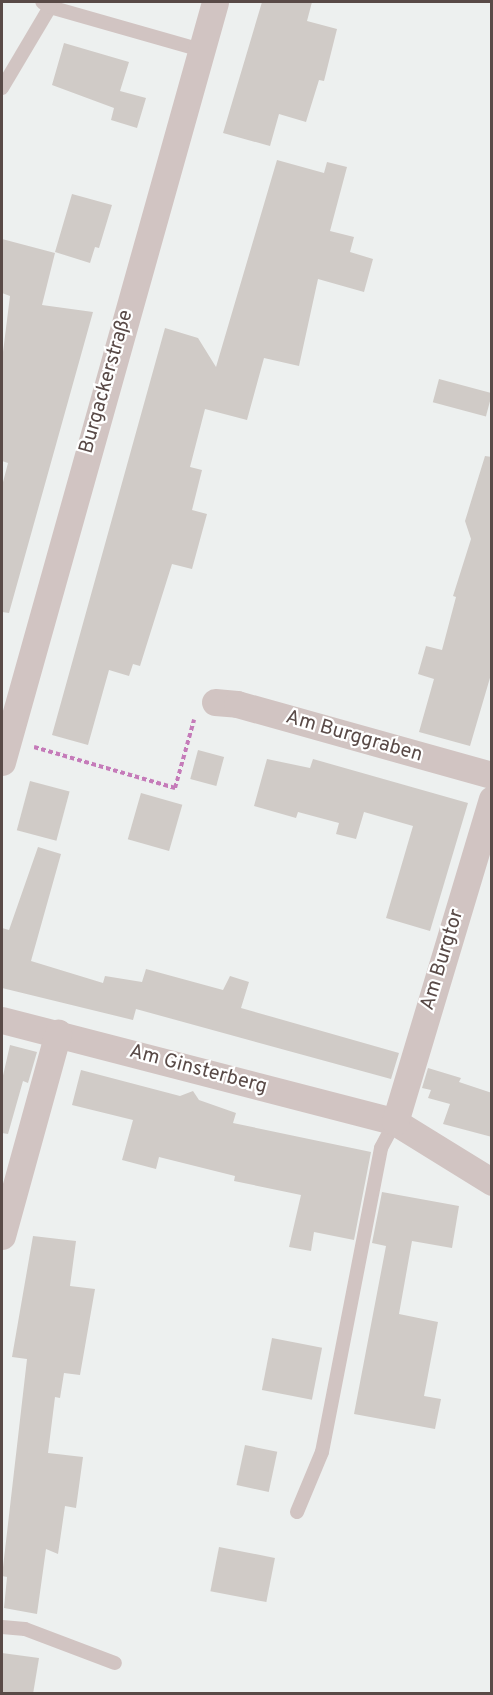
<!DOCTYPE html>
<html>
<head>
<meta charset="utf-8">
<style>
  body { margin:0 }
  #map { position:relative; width:493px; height:1695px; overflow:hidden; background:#edf0ef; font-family:Overpass,sans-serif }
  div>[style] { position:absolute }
  .building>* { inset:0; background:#d0cbc7; transform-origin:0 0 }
  .path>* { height:4px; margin-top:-2px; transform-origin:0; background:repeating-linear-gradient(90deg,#c57bb9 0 4.5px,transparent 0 7.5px) }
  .lane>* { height:14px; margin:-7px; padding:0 7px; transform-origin:7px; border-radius:7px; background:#d1c4c2 }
  .street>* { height:27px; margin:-13.5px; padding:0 13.5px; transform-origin:13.5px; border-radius:13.5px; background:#d1c4c2 }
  span { translate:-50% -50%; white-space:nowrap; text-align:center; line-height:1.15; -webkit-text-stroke:4.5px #fff; paint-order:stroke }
  .street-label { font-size:20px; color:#594a47 }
  .frame { position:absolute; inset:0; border:3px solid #594a47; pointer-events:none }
</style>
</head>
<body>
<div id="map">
  <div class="building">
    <i style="clip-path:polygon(262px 2px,312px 2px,307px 21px,337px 29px,324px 81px,319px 80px,306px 122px,279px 114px,270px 146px,223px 133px)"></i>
    <i style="clip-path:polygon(64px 43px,129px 62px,120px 91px,146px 98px,137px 128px,111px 120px,114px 108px,52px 85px)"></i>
    <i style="clip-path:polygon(277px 160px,324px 173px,327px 162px,347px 167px,330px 231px,354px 237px,350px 252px,373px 259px,364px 292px,318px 279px,299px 366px,264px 358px,247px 420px,205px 409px,190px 467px,202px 470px,192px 510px,207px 514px,192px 569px,172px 564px,140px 666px,133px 664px,129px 676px,109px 670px,88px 745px,52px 735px,165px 328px,198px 338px,216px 367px)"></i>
    <i style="clip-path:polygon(72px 194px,112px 205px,99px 248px,95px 247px,90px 263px,55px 252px)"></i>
    <i style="clip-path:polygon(2px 239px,55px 253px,42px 305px,93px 312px,9px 613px,2px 612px,2px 486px,8px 463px,2px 461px,2px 360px,10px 296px,2px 293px)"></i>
    <i style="left:439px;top:379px;width:55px;height:24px;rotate:15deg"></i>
    <i style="clip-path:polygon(485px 456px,492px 457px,492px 671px,470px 746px,419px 732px,434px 679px,418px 674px,426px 646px,442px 650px,456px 597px,453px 596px,471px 539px,465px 521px)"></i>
    <i style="left:198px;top:750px;width:27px;height:30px;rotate:15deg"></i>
    <i style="clip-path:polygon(267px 759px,310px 768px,313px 759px,468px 803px,430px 931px,386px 918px,413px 826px,364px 812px,356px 839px,336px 834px,339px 823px,298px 812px,296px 818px,254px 806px)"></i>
    <i style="left:30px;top:781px;width:41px;height:51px;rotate:15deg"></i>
    <i style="left:141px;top:793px;width:43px;height:48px;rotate:16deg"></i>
    <i style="clip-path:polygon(38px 847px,61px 854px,31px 961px,103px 983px,105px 976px,142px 982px,146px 969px,223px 990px,230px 976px,249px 982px,241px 1008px,399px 1053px,391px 1079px,136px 1009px,133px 1020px,2px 988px,2px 928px,9px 930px)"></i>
    <i style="clip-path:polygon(10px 1045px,37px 1052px,28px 1083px,23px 1081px,8px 1134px,2px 1133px,2px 1080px)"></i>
    <i style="clip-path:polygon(428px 1068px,461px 1078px,459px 1082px,492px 1093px,492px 1137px,443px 1124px,450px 1104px,428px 1098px,431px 1090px,422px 1088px)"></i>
    <i style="clip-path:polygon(81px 1070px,180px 1096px,193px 1091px,199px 1100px,236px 1113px,233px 1123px,371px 1152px,354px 1240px,314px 1232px,311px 1251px,289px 1247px,301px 1195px,234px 1181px,235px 1176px,159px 1157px,156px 1169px,122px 1160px,133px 1120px,72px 1105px)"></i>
    <i style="clip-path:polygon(382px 1192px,459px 1206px,452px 1248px,412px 1241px,399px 1314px,438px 1322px,424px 1396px,441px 1399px,435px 1429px,354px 1414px,386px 1246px,372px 1243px)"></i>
    <i style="clip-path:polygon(33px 1236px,76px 1241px,70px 1286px,95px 1289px,80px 1375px,64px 1373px,60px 1398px,55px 1397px,48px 1453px,83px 1457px,76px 1508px,65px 1506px,58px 1554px,46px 1549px,37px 1614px,4px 1608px,7px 1577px,2px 1576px,27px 1359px,12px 1357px)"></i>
    <i style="left:272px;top:1338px;width:51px;height:53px;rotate:11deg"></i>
    <i style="left:245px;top:1445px;width:33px;height:41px;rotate:12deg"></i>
    <i style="left:219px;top:1547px;width:57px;height:45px;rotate:11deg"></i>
    <i style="clip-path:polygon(2px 1653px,39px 1658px,33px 1694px,2px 1694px)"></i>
  </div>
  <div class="path">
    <i style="left:34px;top:747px;width:147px;rotate:16.2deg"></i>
    <i style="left:175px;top:788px;width:71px;rotate:-74.4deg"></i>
  </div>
  <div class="lane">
    <i style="left:50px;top:7px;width:157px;rotate:15.9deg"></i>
    <i style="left:2px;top:88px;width:94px;rotate:-59.3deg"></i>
    <i style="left:50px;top:7px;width:9px;rotate:-148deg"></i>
    <i style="left:297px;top:1512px;width:65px;rotate:-67.4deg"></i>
    <i style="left:322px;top:1452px;width:310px;rotate:-79deg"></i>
    <i style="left:381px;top:1148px;width:30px;rotate:-62deg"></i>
    <i style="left:2px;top:1627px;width:23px;rotate:5deg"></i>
    <i style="left:25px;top:1629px;width:96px;rotate:20.7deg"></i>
  </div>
  <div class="street">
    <i style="left:215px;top:702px;width:22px;rotate:5deg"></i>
    <i style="left:237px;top:704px;width:265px;rotate:15.6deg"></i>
    <i style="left:2px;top:762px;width:789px;rotate:-74.34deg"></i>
    <i style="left:2px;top:1020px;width:406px;rotate:14.5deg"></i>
    <i style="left:395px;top:1122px;width:114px;rotate:31.7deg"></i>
    <i style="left:395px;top:1122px;width:337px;rotate:-73.3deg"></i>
    <i style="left:2px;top:1236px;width:211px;rotate:-74.6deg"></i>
  </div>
  <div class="street-label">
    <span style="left:107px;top:382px;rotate:-74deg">Burgackerstraße</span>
    <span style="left:354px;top:737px;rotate:16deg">Am Burggraben</span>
    <span style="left:443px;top:960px;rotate:-73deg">Am Burgtor</span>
    <span style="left:198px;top:1070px;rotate:15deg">Am Ginsterberg</span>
  </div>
  <div class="frame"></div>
</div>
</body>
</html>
